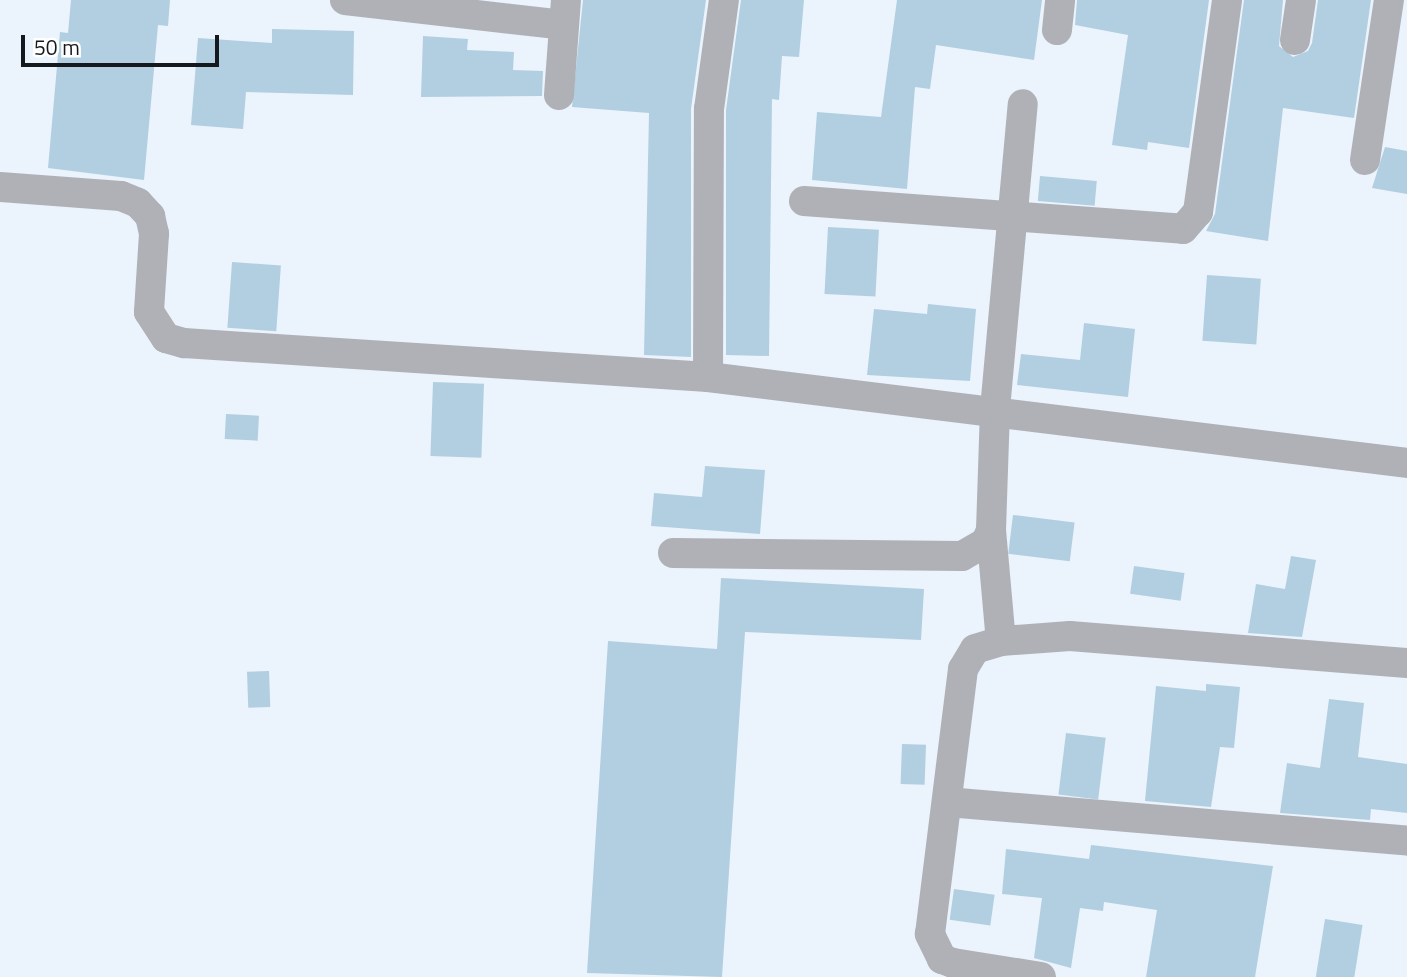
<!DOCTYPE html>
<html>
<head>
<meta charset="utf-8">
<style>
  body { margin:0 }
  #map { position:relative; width:1407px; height:977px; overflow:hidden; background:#ebf3fd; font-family:"Titillium Web",sans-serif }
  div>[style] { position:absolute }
  .building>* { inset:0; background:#b1cfe1; transform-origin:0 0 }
  .minor>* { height:30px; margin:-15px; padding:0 15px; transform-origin:15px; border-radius:15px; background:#b0b1b7 }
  span { translate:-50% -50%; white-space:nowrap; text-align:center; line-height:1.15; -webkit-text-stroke:5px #fff; paint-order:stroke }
  .scale { position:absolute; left:21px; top:35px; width:198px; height:32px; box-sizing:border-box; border:4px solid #15181d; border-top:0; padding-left:9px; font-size:21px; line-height:24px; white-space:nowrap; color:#15181d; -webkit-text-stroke:5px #fff; paint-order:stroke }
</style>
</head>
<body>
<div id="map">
  <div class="building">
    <i style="clip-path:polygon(71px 0,170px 0,168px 26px,158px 25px,144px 180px,48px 168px,60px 32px,68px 33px)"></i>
    <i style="clip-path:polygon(583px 0,706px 0,691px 109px,691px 357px,644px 355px,649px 113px,572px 107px)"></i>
    <i style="clip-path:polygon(741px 0,804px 0,799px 57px,782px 56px,779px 100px,772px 99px,769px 356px,726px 355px,726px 110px)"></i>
    <i style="clip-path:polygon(897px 0,1042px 0,1034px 60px,936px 45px,930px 89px,915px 87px,907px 189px,812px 180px,817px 112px,881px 117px)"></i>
    <i style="clip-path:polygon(1077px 0,1209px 0,1189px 148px,1148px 142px,1147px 150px,1112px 145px,1128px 35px,1075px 25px)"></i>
    <i style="clip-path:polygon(1244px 0,1283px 0,1279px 46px,1293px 57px,1308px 51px,1312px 43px,1318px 0,1371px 0,1354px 118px,1283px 108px,1268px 241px,1206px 231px,1215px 214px)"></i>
    <i style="clip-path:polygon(272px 29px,354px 31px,353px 95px,246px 92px,243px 129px,191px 125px,198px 38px,272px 43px)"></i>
    <i style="clip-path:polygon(423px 36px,468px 39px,467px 50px,514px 52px,513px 70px,543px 71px,542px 96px,421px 97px)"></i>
    <i style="clip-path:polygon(1385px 147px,1407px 151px,1407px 194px,1372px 188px)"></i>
    <i style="left:1040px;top:176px;width:57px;height:25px;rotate:5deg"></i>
    <i style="left:828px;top:227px;width:51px;height:67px;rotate:3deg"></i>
    <i style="left:232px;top:262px;width:49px;height:66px;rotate:4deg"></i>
    <i style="left:1207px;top:275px;width:54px;height:66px;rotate:4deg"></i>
    <i style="clip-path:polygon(928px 304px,976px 309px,970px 381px,867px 375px,874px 309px,927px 314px)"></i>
    <i style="clip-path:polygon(1084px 323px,1135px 329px,1128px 397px,1017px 385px,1021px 354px,1080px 360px)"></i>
    <i style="left:433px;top:382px;width:51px;height:74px;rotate:2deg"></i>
    <i style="left:226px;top:414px;width:33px;height:25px;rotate:3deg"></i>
    <i style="clip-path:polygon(705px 466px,765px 470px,760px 534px,651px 526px,654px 493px,702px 497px)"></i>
    <i style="left:1013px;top:515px;width:62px;height:39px;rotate:7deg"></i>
    <i style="clip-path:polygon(1291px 556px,1316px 560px,1302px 637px,1248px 633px,1256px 584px,1285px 589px)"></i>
    <i style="left:1134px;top:566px;width:51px;height:28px;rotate:8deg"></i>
    <i style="clip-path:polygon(721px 578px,924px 589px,921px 640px,745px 632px,722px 977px,587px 973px,608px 641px,717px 649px)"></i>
    <i style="left:269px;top:671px;width:36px;height:22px;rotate:88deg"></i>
    <i style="clip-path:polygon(1206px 684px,1240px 687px,1234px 748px,1220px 747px,1211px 807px,1145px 801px,1156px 686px,1206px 691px)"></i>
    <i style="clip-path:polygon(1329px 699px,1364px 703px,1358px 757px,1407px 764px,1407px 813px,1371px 809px,1370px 820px,1280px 813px,1287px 763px,1320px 768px)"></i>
    <i style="left:1066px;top:733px;width:40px;height:62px;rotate:7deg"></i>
    <i style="left:902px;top:744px;width:24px;height:40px;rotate:2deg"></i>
    <i style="clip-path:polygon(1091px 845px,1273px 866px,1255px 977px,1146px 977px,1157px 910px,1104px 902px,1103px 911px,1080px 908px,1071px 968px,1034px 958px,1042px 898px,1002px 894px,1006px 849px,1089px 859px)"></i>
    <i style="left:954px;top:889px;width:41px;height:31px;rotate:8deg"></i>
    <i style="left:1325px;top:919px;width:38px;height:59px;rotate:9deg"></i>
  </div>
  <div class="minor">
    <i style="left:345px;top:0;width:220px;rotate:6.5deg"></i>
    <i style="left:1057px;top:30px;width:30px;rotate:-84deg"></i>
    <i style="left:1295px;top:40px;width:40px;rotate:-81.5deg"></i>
    <i style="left:559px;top:95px;width:95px;rotate:-85.8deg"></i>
    <i style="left:1365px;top:160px;width:162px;rotate:-81.5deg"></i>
    <i style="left:0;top:187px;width:121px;rotate:4.3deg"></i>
    <i style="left:121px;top:196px;width:18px;rotate:22deg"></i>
    <i style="left:138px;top:203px;width:18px;rotate:47deg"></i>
    <i style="left:150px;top:216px;width:18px;rotate:77deg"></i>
    <i style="left:154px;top:234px;width:78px;rotate:93.7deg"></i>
    <i style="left:149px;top:312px;width:31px;rotate:57deg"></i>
    <i style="left:166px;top:338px;width:19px;rotate:16deg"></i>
    <i style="left:184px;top:343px;width:525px;rotate:3.71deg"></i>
    <i style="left:708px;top:377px;width:704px;rotate:7.01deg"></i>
    <i style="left:804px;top:201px;width:380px;rotate:4.2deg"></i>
    <i style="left:1183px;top:229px;width:23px;rotate:-49deg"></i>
    <i style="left:1198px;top:212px;width:214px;rotate:-82.2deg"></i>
    <i style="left:708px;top:377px;width:268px;rotate:-89.8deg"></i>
    <i style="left:709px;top:109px;width:110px;rotate:-82.2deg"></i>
    <i style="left:991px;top:530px;width:111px;rotate:84.9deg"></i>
    <i style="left:673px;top:553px;width:289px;rotate:0.6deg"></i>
    <i style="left:962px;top:556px;width:28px;rotate:-30deg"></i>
    <i style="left:986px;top:542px;width:13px;rotate:-67deg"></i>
    <i style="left:991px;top:530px;width:121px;rotate:-88.1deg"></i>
    <i style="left:995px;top:409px;width:306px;rotate:-84.8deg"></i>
    <i style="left:947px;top:802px;width:462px;rotate:4.8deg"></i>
    <i style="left:1041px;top:977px;width:89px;rotate:-171deg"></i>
    <i style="left:953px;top:963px;width:12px;rotate:-160deg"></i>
    <i style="left:942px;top:959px;width:28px;rotate:-116deg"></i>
    <i style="left:930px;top:934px;width:267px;rotate:-82.9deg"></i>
    <i style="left:963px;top:669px;width:23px;rotate:-59deg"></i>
    <i style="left:975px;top:649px;width:27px;rotate:-17deg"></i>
    <i style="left:1001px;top:641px;width:69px;rotate:-4.1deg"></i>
    <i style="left:1070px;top:636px;width:338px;rotate:4.6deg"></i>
  </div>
  <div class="scale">50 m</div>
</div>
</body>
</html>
